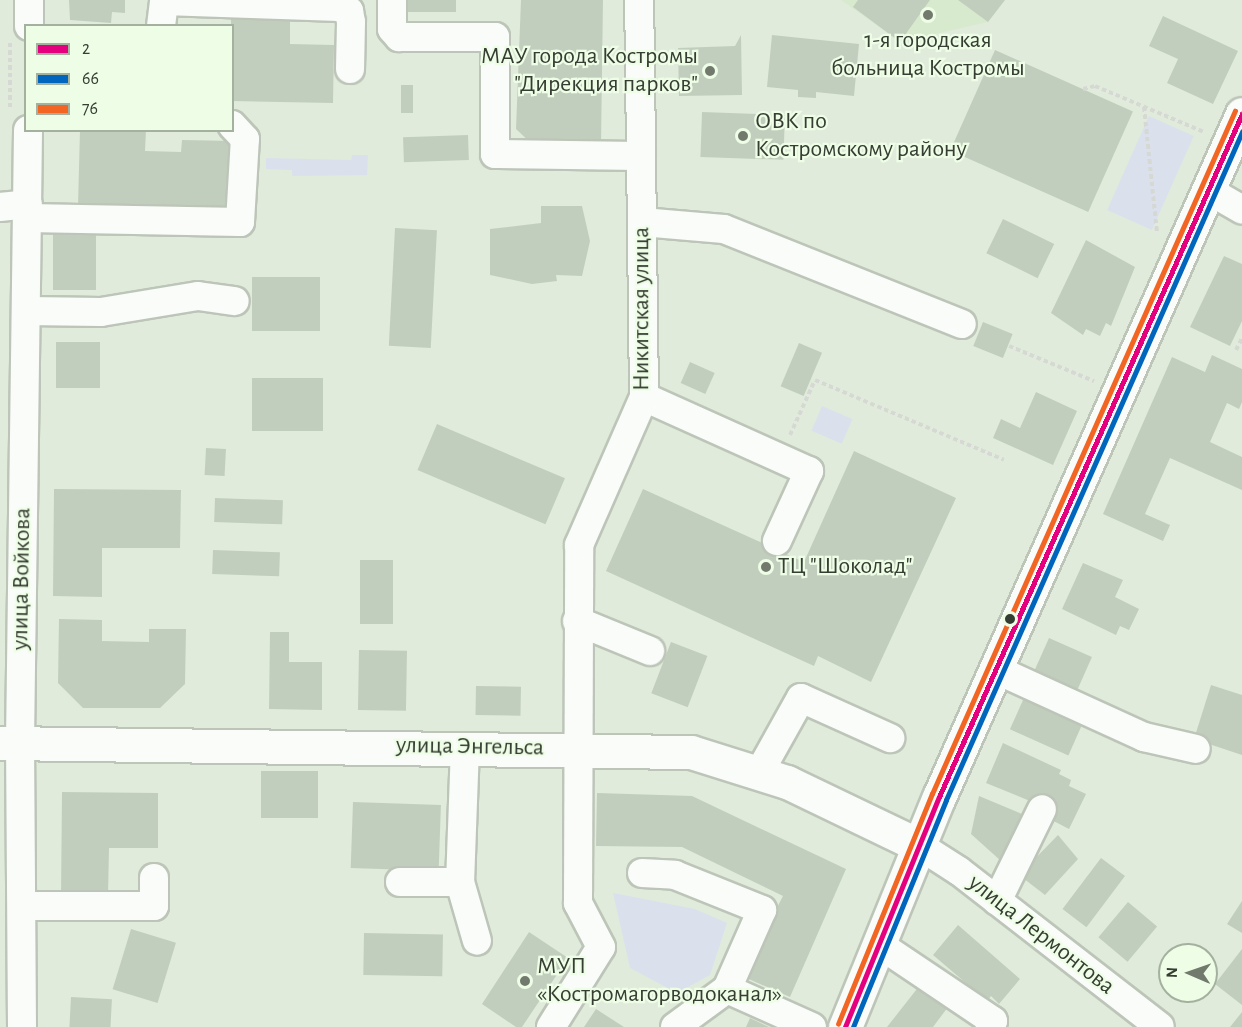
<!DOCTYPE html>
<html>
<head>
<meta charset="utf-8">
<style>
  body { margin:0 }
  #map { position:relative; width:1242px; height:1027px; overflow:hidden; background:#e0ebdb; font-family:"Alegreya Sans",sans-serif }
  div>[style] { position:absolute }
  .built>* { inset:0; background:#d8eace }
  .green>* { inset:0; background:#dae1ed; transform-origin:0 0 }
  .building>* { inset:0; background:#c2cebd; transform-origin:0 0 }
  .path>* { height:4px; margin-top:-2px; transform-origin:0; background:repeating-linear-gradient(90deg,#d6d8d4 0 4.5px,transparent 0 7.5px) }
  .roads { filter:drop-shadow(2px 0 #bdc5b8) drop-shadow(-2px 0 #bdc5b8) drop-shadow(0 2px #bdc5b8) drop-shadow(0 -2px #bdc5b8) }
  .minor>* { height:28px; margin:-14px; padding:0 14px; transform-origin:14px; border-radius:14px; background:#fafcfa }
  .major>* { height:33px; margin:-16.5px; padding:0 16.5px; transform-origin:16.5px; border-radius:16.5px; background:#fafcfa }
  .bus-1>* { height:4.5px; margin:-2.25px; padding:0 2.25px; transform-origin:2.25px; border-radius:2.25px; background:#e5007d }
  .bus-2>* { height:4.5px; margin:-2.25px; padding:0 2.25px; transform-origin:2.25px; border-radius:2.25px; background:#0065bd }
  .bus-3>* { height:4.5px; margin:-2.25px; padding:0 2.25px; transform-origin:2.25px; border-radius:2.25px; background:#f26522 }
  .dots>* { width:16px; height:16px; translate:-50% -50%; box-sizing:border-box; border:3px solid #eefee6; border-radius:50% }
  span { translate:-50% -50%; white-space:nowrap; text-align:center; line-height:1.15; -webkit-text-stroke:4.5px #eefee6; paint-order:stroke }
  .poi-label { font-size:24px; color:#363d32 }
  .right { translate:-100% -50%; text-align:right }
  .left { translate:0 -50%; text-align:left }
  .street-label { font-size:24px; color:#363d32 }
  .legend { position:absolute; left:24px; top:24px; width:210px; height:108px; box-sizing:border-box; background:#eefee6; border:2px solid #a4b19e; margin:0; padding:8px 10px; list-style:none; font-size:18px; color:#363d32 }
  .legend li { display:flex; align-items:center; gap:12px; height:30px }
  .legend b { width:30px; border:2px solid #a4b19e }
  .north { position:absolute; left:1158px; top:943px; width:60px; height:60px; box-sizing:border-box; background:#eefee6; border:2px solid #a4b19e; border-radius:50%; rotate:272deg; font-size:16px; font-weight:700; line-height:24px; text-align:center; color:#363d32 }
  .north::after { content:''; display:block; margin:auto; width:21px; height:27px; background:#727a6d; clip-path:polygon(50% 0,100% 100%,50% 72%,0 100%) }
</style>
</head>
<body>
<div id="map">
  <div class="built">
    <i style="clip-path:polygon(841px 0,1005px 0,988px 22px,900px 42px)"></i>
  </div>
  <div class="green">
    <i style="left:1149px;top:116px;width:49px;height:103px;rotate:24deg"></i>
    <i style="clip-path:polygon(352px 155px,368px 155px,367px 175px,292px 176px,292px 170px,266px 169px,266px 158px,351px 160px)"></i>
    <i style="left:822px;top:406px;width:33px;height:27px;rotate:23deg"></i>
    <i style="clip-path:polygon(613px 893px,695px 909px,727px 923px,710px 975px,677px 993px,630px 968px)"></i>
  </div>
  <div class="building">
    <i style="clip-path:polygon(69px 0,125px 0,125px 13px,112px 12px,111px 23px,70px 20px)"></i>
    <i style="left:407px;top:0;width:49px;height:12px"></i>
    <i style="clip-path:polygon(521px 0,603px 0,601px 144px,533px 145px,516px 129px)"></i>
    <i style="clip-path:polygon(858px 0,930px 0,900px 42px,853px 7px)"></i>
    <i style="clip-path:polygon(958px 0,1005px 0,988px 22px)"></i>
    <i style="clip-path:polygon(1163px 16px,1238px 51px,1213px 104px,1167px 83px,1178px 59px,1149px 46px)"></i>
    <i style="clip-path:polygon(231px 19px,290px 21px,290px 44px,334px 45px,333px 103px,232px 101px)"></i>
    <i style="clip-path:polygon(741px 35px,742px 95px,679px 96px,678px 48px,735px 46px)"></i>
    <i style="clip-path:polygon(772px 35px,859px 44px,854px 96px,816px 92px,816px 98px,798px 97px,798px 90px,767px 87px)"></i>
    <i style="left:995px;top:50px;width:151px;height:110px;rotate:24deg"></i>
    <i style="left:401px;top:85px;width:12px;height:28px"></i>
    <i style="left:702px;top:112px;width:83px;height:45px;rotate:2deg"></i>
    <i style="clip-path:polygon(80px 130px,146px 130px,145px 151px,181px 152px,182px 140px,235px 141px,233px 210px,78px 206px)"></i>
    <i style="left:468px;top:135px;width:25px;height:65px;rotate:88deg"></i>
    <i style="clip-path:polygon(541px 206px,582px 206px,590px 241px,582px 276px,556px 275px,557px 281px,532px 284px,490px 275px,490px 229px,541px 223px)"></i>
    <i style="left:1003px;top:219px;width:57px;height:38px;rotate:26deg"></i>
    <i style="left:53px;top:227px;width:43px;height:63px"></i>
    <i style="left:395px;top:228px;width:42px;height:118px;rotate:3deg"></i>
    <i style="clip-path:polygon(1086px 240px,1135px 267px,1111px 326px,1106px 323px,1100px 336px,1086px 329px,1083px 335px,1051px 313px)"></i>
    <i style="clip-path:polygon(1224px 256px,1242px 264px,1242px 321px,1230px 346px,1190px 327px)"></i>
    <i style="left:252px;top:277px;width:68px;height:54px"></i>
    <i style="left:983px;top:322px;width:32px;height:26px;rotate:22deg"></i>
    <i style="left:56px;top:342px;width:44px;height:46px"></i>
    <i style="left:799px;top:343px;width:25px;height:47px;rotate:23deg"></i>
    <i style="clip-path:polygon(1212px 355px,1242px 369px,1242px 402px,1239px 409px,1227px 403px,1210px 442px,1242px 457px,1242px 490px,1170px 458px,1145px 514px,1170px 525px,1163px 541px,1103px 514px,1172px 357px,1205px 372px)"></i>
    <i style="left:690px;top:362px;width:27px;height:23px;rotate:24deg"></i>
    <i style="left:252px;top:378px;width:71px;height:53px"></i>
    <i style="clip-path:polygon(1036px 392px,1077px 411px,1053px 465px,993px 438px,1001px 419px,1020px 428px)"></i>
    <i style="left:437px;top:424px;width:139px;height:50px;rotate:23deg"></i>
    <i style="left:206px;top:448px;width:20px;height:27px;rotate:3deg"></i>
    <i style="clip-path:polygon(854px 451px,956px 498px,871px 682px,818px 656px,814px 666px,606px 571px,643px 489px,804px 562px)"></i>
    <i style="clip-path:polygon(54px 489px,181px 490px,180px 548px,102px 548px,102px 597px,53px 596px)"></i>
    <i style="left:215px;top:498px;width:68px;height:24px;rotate:2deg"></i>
    <i style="left:213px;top:550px;width:67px;height:24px;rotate:2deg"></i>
    <i style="left:360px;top:560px;width:33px;height:64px"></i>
    <i style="clip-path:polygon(1083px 563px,1123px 580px,1115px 597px,1139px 609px,1129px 630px,1120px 626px,1116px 635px,1062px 609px)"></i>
    <i style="clip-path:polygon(59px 619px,102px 620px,102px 641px,149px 642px,149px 629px,186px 629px,185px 684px,160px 708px,83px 708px,58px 683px)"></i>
    <i style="clip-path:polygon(270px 632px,289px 632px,289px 662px,322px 662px,322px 710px,269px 709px)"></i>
    <i style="left:1049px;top:638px;width:47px;height:45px;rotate:24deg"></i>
    <i style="left:671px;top:642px;width:39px;height:55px;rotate:21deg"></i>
    <i style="left:359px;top:650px;width:48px;height:60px;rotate:1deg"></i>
    <i style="clip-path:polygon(1211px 685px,1242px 695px,1242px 755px,1194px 739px)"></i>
    <i style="left:476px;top:686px;width:45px;height:29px;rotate:1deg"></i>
    <i style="left:1027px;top:691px;width:64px;height:42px;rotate:24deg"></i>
    <i style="clip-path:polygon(1003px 743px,1061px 770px,1059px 774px,1071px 780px,1069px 786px,1086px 794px,1069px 829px,1044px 816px,1047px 808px,986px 783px)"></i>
    <i style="left:261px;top:771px;width:57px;height:47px"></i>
    <i style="clip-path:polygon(62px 792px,158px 793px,158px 848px,109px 848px,108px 896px,61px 896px)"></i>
    <i style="clip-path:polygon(597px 793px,692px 796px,846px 869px,790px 997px,742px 976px,783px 896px,682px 847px,596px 846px)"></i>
    <i style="clip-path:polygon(979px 796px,1022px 814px,1001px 861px,971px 834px)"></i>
    <i style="left:353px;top:802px;width:88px;height:66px;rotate:2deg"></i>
    <i style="clip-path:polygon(1058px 835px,1078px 859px,1045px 895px,1019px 875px)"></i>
    <i style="left:1101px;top:858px;width:30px;height:64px;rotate:37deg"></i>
    <i style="clip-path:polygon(1242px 901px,1242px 933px,1227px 924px)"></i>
    <i style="left:1128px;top:902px;width:38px;height:46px;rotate:40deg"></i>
    <i style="clip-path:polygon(958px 925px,1020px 979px,999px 1004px,991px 996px,987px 1001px,933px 955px)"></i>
    <i style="left:131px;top:929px;width:47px;height:63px;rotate:17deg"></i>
    <i style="clip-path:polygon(529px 932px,568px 958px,522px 1027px,516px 1027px,482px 1004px)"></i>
    <i style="left:364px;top:933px;width:79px;height:42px;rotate:1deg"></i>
    <i style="clip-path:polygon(1242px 949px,1242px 1005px,1215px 984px)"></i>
    <i style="clip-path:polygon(920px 985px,948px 1007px,933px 1027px,887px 1027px)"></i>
    <i style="left:71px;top:997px;width:41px;height:30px;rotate:3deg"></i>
    <i style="clip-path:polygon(596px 1009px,624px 1027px,584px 1027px)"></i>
    <i style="clip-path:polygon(1242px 1012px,1242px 1027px,1230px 1027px)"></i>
    <i style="clip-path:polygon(750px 1018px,769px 1027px,746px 1027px)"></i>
  </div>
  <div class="path">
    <i style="left:10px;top:43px;width:67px;rotate:90deg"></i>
    <i style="left:1083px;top:89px;width:12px;rotate:-14deg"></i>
    <i style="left:1095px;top:86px;width:118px;rotate:22.9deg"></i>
    <i style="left:1144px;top:107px;width:127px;rotate:84.1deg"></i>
    <i style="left:1009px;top:346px;width:92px;rotate:22.4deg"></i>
    <i style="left:1236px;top:350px;width:13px;rotate:-63deg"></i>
    <i style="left:790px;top:435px;width:60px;rotate:-65.6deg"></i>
    <i style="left:815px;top:380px;width:205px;rotate:22.9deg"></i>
  </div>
  <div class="roads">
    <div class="minor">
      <i style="left:392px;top:0;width:29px;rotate:90deg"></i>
      <i style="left:392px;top:29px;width:11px;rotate:49deg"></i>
      <i style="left:399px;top:37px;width:96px"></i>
      <i style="left:495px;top:37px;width:117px;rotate:90deg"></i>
      <i style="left:495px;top:154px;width:146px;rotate:0.8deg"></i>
      <i style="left:29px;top:26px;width:26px;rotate:-90deg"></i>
      <i style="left:161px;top:26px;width:25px;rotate:-83deg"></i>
      <i style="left:164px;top:1px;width:175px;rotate:2deg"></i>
      <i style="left:339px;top:7px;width:11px;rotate:22deg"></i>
      <i style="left:349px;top:11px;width:11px;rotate:80deg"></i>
      <i style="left:351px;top:22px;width:47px;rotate:91.2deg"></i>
      <i style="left:1208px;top:190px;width:39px;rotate:30deg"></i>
      <i style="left:0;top:207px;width:28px;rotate:-6deg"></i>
      <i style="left:28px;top:218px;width:212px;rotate:1.1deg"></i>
      <i style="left:240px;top:222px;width:83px;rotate:-86.6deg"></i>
      <i style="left:245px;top:139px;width:19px;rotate:-133deg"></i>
      <i style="left:642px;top:222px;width:82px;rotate:4.9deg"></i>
      <i style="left:724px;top:229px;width:256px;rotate:21.8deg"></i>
      <i style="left:27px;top:311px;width:74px;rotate:0.8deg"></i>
      <i style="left:101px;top:312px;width:98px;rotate:-9.4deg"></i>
      <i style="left:198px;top:296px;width:37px;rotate:8deg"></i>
      <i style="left:644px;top:397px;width:181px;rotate:24.2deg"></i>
      <i style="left:809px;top:471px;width:77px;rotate:114.6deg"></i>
      <i style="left:577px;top:621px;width:79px;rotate:22.3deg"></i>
      <i style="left:997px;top:670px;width:162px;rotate:24.5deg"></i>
      <i style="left:1144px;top:737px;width:53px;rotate:13deg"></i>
      <i style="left:465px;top:747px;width:135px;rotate:92.1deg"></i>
      <i style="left:460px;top:882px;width:61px;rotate:73.9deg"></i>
      <i style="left:759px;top:773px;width:86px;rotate:-60.8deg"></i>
      <i style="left:801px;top:698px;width:98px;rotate:24.2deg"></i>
      <i style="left:920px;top:846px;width:46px;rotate:32.7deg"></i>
      <i style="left:959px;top:871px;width:254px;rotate:37.8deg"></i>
      <i style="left:642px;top:873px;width:33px;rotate:3deg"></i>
      <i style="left:675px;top:875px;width:94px;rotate:21.9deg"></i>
      <i style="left:762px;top:910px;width:86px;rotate:113.9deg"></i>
      <i style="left:727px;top:989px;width:93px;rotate:24.1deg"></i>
      <i style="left:400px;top:882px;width:60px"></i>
      <i style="left:997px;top:901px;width:102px;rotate:-63.9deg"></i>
      <i style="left:23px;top:906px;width:131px"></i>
      <i style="left:154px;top:906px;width:28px;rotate:-90deg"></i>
      <i style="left:880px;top:945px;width:136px;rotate:33.9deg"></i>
      <i style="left:993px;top:1021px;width:7px;rotate:117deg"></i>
      <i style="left:22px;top:1027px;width:284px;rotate:-90.4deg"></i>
      <i style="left:20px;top:743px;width:613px;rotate:-89.25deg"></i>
      <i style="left:551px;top:1027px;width:94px;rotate:-58deg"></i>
      <i style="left:601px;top:947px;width:50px;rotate:-117.6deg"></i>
      <i style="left:578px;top:903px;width:358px;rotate:-89.8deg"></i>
      <i style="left:579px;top:545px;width:162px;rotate:-66.3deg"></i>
      <i style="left:644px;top:397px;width:397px;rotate:-90.7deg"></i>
      <i style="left:675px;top:1027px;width:64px;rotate:-36.2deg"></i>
    </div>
    <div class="major">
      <i style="left:0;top:743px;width:691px;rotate:0.75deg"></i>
      <i style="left:691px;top:752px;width:101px;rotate:17.4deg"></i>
      <i style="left:787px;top:782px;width:148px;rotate:25.7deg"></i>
      <i style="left:845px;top:1027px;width:248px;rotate:-67.8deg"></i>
      <i style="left:939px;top:797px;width:747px;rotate:-66.08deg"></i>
    </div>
  </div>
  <div class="bus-1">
    <i style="left:845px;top:1027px;width:248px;rotate:-67.8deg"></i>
    <i style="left:939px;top:797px;width:747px;rotate:-66.08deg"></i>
  </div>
  <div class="bus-2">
    <i style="left:853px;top:1027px;width:245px;rotate:-67.7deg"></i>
    <i style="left:946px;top:800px;width:731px;rotate:-66.1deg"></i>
  </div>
  <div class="bus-3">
    <i style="left:838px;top:1024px;width:248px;rotate:-67.8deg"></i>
    <i style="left:932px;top:794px;width:747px;rotate:-66.08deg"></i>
  </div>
  <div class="dots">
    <i style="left:928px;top:15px;background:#727a6d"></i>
    <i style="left:710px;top:71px;background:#727a6d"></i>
    <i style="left:743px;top:136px;background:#727a6d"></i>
    <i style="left:766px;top:567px;background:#727a6d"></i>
    <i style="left:1010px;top:619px;background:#363d32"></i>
    <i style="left:525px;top:981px;background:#727a6d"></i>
  </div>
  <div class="poi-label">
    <span style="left:928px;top:55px">1-я городская<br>больница Костромы</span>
    <span class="right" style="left:698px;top:71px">МАУ города Костромы<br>"Дирекция парков"</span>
    <span class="left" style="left:755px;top:136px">ОВК по<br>Костромскому району</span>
    <span class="left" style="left:778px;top:567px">ТЦ "Шоколад"</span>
    <span class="left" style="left:537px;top:981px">МУП<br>«Костромагорводоканал»</span>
  </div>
  <div class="street-label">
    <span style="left:642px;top:309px;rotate:-90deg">Никитская улица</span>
    <span style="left:22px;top:579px;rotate:-89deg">улица Войкова</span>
    <span style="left:470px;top:747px;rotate:1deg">улица Энгельса</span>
    <span style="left:1041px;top:935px;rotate:38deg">улица Лермонтова</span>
  </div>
  <ul class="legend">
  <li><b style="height:8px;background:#e5007d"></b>2</li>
  <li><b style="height:8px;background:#0065bd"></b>66</li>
  <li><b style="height:8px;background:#f26522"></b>76</li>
  </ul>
  <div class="north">N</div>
</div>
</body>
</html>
